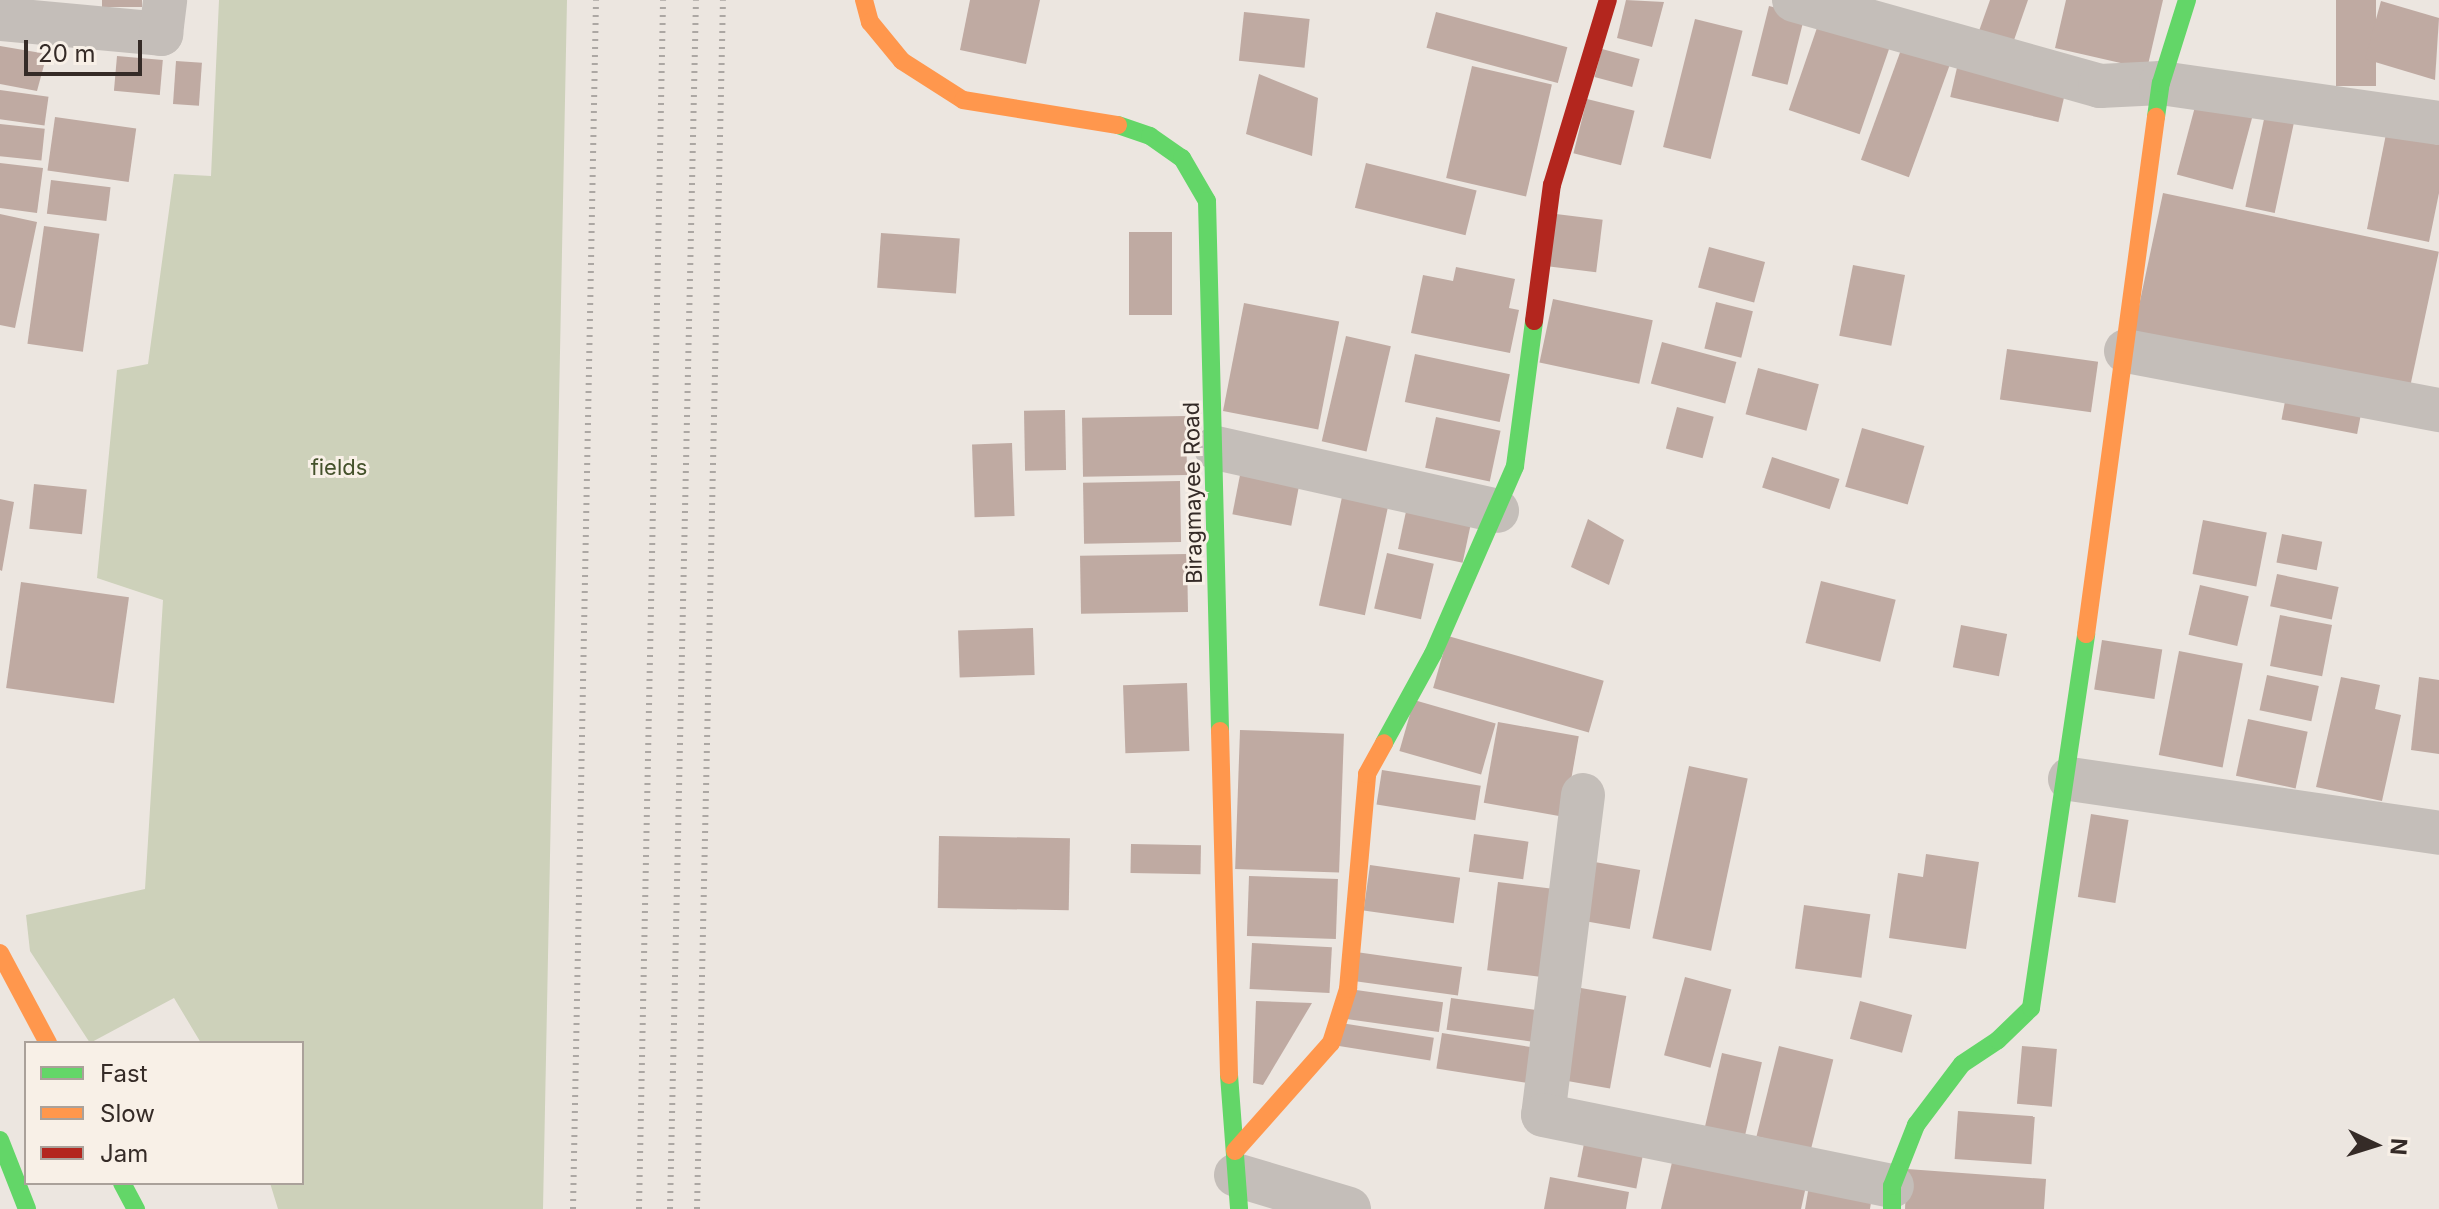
<!DOCTYPE html>
<html>
<head>
<meta charset="utf-8">
<style>
  body { margin:0 }
  #map { position:relative; width:2439px; height:1209px; overflow:hidden; background:#ece6e0; font-family:Inter,sans-serif }
  div>[style] { position:absolute }
  .green>* { inset:0; background:#cdd1ba }
  .building>* { inset:0; background:#bfaaa2; transform-origin:0 0 }
  .street>* { height:44px; margin:-22px; padding:0 22px; transform-origin:22px; border-radius:22px; background:#c4beb9 }
  .fast>* { height:18px; margin:-9px; padding:0 9px; transform-origin:9px; border-radius:9px; background:#63d668 }
  .slow>* { height:18px; margin:-9px; padding:0 9px; transform-origin:9px; border-radius:9px; background:#ff974d }
  .jam>* { height:18px; margin:-9px; padding:0 9px; transform-origin:9px; border-radius:9px; background:#b3261e }
  .rail>* { height:6px; margin-top:-3px; transform-origin:0; background:repeating-linear-gradient(90deg,#aca7a3 0 2px,transparent 0 8px) }
  span { translate:-50% -50%; white-space:nowrap; text-align:center; line-height:1.15; -webkit-text-stroke:6px #f8f0e7; paint-order:stroke }
  .park-label { font-size:22px; color:#45522c }
  .street-label { font-size:22px; color:#352b27 }
  .legend { position:absolute; left:24px; top:1041px; width:280px; height:144px; box-sizing:border-box; background:#f8f0e7; border:2px solid #aaa19a; margin:0; padding:10px 14px; list-style:none; font-size:24px; color:#352b27 }
  .legend li { display:flex; align-items:center; gap:16px; height:40px }
  .legend b { width:40px; border:2px solid #aaa19a }
  .north { position:absolute; left:2335px; top:1105px; width:80px; height:80px; -webkit-text-stroke:6px #f8f0e7; paint-order:stroke; rotate:94deg; font-size:22px; font-weight:700; line-height:32px; text-align:center; color:#352b27 }
  .north::after { content:''; display:block; margin:auto; width:28px; height:36px; background:#352b27; clip-path:polygon(50% 0,100% 100%,50% 72%,0 100%) }
  .scale { position:absolute; left:24px; top:40px; width:118px; height:36px; box-sizing:border-box; border:4px solid #352b27; border-top:0; padding-left:10px; font-size:24px; line-height:28px; white-space:nowrap; color:#352b27; -webkit-text-stroke:6px #f8f0e7; paint-order:stroke }
</style>
</head>
<body>
<div id="map">
  <div class="green">
    <i style="clip-path:polygon(219px 0,567px 0,543px 1209px,278px 1209px,270px 1183px,302px 1183px,302px 1043px,201px 1043px,174px 998px,90px 1043px,30px 951px,26px 915px,145px 889px,163px 600px,97px 578px,117px 370px,148px 364px,174px 174px,211px 176px)"></i>
  </div>
  <div class="building">
    <i style="left:102px;top:0;width:40px;height:7px"></i>
    <i style="clip-path:polygon(970px 0,1040px 0,1026px 64px,960px 50px)"></i>
    <i style="clip-path:polygon(1626px 0,1664px 2px,1652px 47px,1617px 38px)"></i>
    <i style="clip-path:polygon(1990px 0,2028px 0,2013px 43px,1979px 31px)"></i>
    <i style="clip-path:polygon(2066px 0,2163px 0,2147px 69px,2055px 48px)"></i>
    <i style="left:2336px;top:0;width:40px;height:86px"></i>
    <i style="clip-path:polygon(2381px 1px,2439px 18px,2435px 80px,2365px 59px)"></i>
    <i style="left:1769px;top:6px;width:37px;height:72px;rotate:14deg"></i>
    <i style="left:1244px;top:12px;width:66px;height:49px;rotate:6deg"></i>
    <i style="left:1436px;top:12px;width:136px;height:37px;rotate:15deg"></i>
    <i style="left:1695px;top:19px;width:49px;height:132px;rotate:14deg"></i>
    <i style="left:1819px;top:22px;width:75px;height:93px;rotate:19deg"></i>
    <i style="clip-path:polygon(0 46px,47px 54px,37px 91px,0 84px)"></i>
    <i style="left:1902px;top:47px;width:51px;height:120px;rotate:20deg"></i>
    <i style="left:1602px;top:49px;width:39px;height:29px;rotate:15deg"></i>
    <i style="left:117px;top:56px;width:46px;height:35px;rotate:5deg"></i>
    <i style="left:1959px;top:59px;width:111px;height:39px;rotate:13deg"></i>
    <i style="left:176px;top:61px;width:26px;height:43px;rotate:4deg"></i>
    <i style="left:1472px;top:66px;width:82px;height:115px;rotate:13deg"></i>
    <i style="clip-path:polygon(1259px 74px,1318px 98px,1312px 156px,1246px 134px)"></i>
    <i style="left:0;top:90px;width:49px;height:29px;rotate:8deg"></i>
    <i style="left:1587px;top:99px;width:49px;height:56px;rotate:14deg"></i>
    <i style="left:2196px;top:103px;width:58px;height:74px;rotate:15deg"></i>
    <i style="left:2267px;top:105px;width:30px;height:104px;rotate:12deg"></i>
    <i style="left:55px;top:117px;width:82px;height:54px;rotate:8deg"></i>
    <i style="left:0;top:124px;width:45px;height:32px;rotate:6deg"></i>
    <i style="clip-path:polygon(2386px 134px,2439px 145px,2439px 193px,2429px 242px,2367px 229px)"></i>
    <i style="clip-path:polygon(0 163px,43px 168px,37px 213px,0 208px)"></i>
    <i style="left:1366px;top:163px;width:114px;height:46px;rotate:14deg"></i>
    <i style="left:51px;top:180px;width:60px;height:34px;rotate:7deg"></i>
    <i style="left:2163px;top:193px;width:282px;height:144px;rotate:12deg"></i>
    <i style="clip-path:polygon(0 214px,37px 222px,15px 328px,0 325px)"></i>
    <i style="left:1556px;top:214px;width:47px;height:53px;rotate:7deg"></i>
    <i style="left:44px;top:226px;width:56px;height:119px;rotate:8deg"></i>
    <i style="left:1129px;top:232px;width:43px;height:83px"></i>
    <i style="left:881px;top:233px;width:79px;height:55px;rotate:4deg"></i>
    <i style="left:1709px;top:247px;width:58px;height:42px;rotate:15deg"></i>
    <i style="left:1853px;top:265px;width:53px;height:72px;rotate:11deg"></i>
    <i style="clip-path:polygon(1456px 267px,1515px 279px,1509px 308px,1519px 310px,1510px 353px,1411px 333px,1423px 275px,1453px 281px)"></i>
    <i style="left:1553px;top:299px;width:102px;height:65px;rotate:12deg"></i>
    <i style="left:1716px;top:302px;width:38px;height:48px;rotate:14deg"></i>
    <i style="left:1244px;top:303px;width:97px;height:110px;rotate:11deg"></i>
    <i style="left:1346px;top:336px;width:46px;height:108px;rotate:13deg"></i>
    <i style="left:1662px;top:342px;width:77px;height:43px;rotate:15deg"></i>
    <i style="left:2007px;top:349px;width:92px;height:51px;rotate:8deg"></i>
    <i style="left:1415px;top:354px;width:97px;height:49px;rotate:12deg"></i>
    <i style="left:1758px;top:368px;width:63px;height:48px;rotate:15deg"></i>
    <i style="left:2288px;top:386px;width:77px;height:34px;rotate:11deg"></i>
    <i style="left:1677px;top:407px;width:38px;height:43px;rotate:15deg"></i>
    <i style="left:1065px;top:410px;width:60px;height:41px;rotate:89deg"></i>
    <i style="left:1186px;top:416px;width:59px;height:104px;rotate:89deg"></i>
    <i style="left:1436px;top:417px;width:66px;height:52px;rotate:12deg"></i>
    <i style="left:1862px;top:428px;width:65px;height:61px;rotate:16deg"></i>
    <i style="left:1012px;top:443px;width:73px;height:40px;rotate:88deg"></i>
    <i style="left:1772px;top:457px;width:71px;height:32px;rotate:18deg"></i>
    <i style="left:1240px;top:475px;width:60px;height:40px;rotate:11deg"></i>
    <i style="left:1180px;top:481px;width:61px;height:97px;rotate:89deg"></i>
    <i style="left:34px;top:484px;width:53px;height:45px;rotate:6deg"></i>
    <i style="left:1342px;top:497px;width:47px;height:111px;rotate:12deg"></i>
    <i style="clip-path:polygon(0 499px,14px 502px,2px 571px,0 570px)"></i>
    <i style="left:1408px;top:502px;width:66px;height:48px;rotate:12deg"></i>
    <i style="clip-path:polygon(1588px 519px,1624px 540px,1609px 585px,1571px 567px)"></i>
    <i style="left:2203px;top:520px;width:65px;height:55px;rotate:11deg"></i>
    <i style="left:2282px;top:534px;width:41px;height:29px;rotate:11deg"></i>
    <i style="left:1387px;top:553px;width:48px;height:57px;rotate:13deg"></i>
    <i style="left:1187px;top:554px;width:58px;height:107px;rotate:89deg"></i>
    <i style="left:2277px;top:574px;width:63px;height:33px;rotate:12deg"></i>
    <i style="left:1821px;top:581px;width:77px;height:64px;rotate:14deg"></i>
    <i style="left:21px;top:582px;width:109px;height:107px;rotate:8deg"></i>
    <i style="left:2200px;top:585px;width:50px;height:51px;rotate:13deg"></i>
    <i style="left:2280px;top:615px;width:53px;height:52px;rotate:11deg"></i>
    <i style="left:1961px;top:625px;width:47px;height:43px;rotate:11deg"></i>
    <i style="left:1033px;top:628px;width:47px;height:75px;rotate:88deg"></i>
    <i style="left:1448px;top:636px;width:162px;height:54px;rotate:16deg"></i>
    <i style="left:2102px;top:640px;width:61px;height:50px;rotate:9deg"></i>
    <i style="left:2179px;top:651px;width:65px;height:106px;rotate:11deg"></i>
    <i style="left:2267px;top:675px;width:53px;height:36px;rotate:12deg"></i>
    <i style="clip-path:polygon(2341px 677px,2380px 685px,2375px 709px,2401px 715px,2382px 801px,2316px 787px)"></i>
    <i style="clip-path:polygon(2419px 677px,2439px 680px,2439px 754px,2411px 750px)"></i>
    <i style="left:1187px;top:683px;width:68px;height:64px;rotate:88deg"></i>
    <i style="left:1414px;top:700px;width:85px;height:53px;rotate:16deg"></i>
    <i style="left:2248px;top:719px;width:61px;height:58px;rotate:12deg"></i>
    <i style="left:1498px;top:722px;width:82px;height:82px;rotate:10deg"></i>
    <i style="left:1240px;top:730px;width:104px;height:139px;rotate:2deg"></i>
    <i style="left:1689px;top:766px;width:60px;height:176px;rotate:12deg"></i>
    <i style="left:1382px;top:770px;width:100px;height:35px;rotate:9deg"></i>
    <i style="left:2091px;top:814px;width:38px;height:84px;rotate:9deg"></i>
    <i style="left:1474px;top:834px;width:55px;height:38px;rotate:8deg"></i>
    <i style="left:939px;top:836px;width:131px;height:72px;rotate:1deg"></i>
    <i style="left:1131px;top:844px;width:70px;height:29px;rotate:1deg"></i>
    <i style="clip-path:polygon(1926px 854px,1979px 862px,1966px 949px,1889px 938px,1898px 873px,1923px 877px)"></i>
    <i style="left:1589px;top:861px;width:52px;height:60px;rotate:10deg"></i>
    <i style="left:1370px;top:865px;width:91px;height:46px;rotate:8deg"></i>
    <i style="left:1249px;top:876px;width:89px;height:60px;rotate:2deg"></i>
    <i style="left:1498px;top:882px;width:57px;height:89px;rotate:7deg"></i>
    <i style="left:1804px;top:905px;width:67px;height:64px;rotate:8deg"></i>
    <i style="left:1252px;top:943px;width:80px;height:46px;rotate:3deg"></i>
    <i style="left:1356px;top:952px;width:107px;height:29px;rotate:8deg"></i>
    <i style="left:1685px;top:977px;width:48px;height:81px;rotate:15deg"></i>
    <i style="left:1581px;top:988px;width:46px;height:94px;rotate:10deg"></i>
    <i style="left:1349px;top:989px;width:95px;height:30px;rotate:8deg"></i>
    <i style="left:1451px;top:998px;width:95px;height:32px;rotate:8deg"></i>
    <i style="clip-path:polygon(1256px 1001px,1312px 1003px,1263px 1085px,1253px 1083px)"></i>
    <i style="left:1860px;top:1001px;width:54px;height:39px;rotate:15deg"></i>
    <i style="left:1341px;top:1023px;width:94px;height:23px;rotate:9deg"></i>
    <i style="left:1442px;top:1033px;width:99px;height:36px;rotate:9deg"></i>
    <i style="left:1779px;top:1046px;width:56px;height:93px;rotate:14deg"></i>
    <i style="left:2022px;top:1046px;width:35px;height:58px;rotate:5deg"></i>
    <i style="left:1722px;top:1053px;width:41px;height:76px;rotate:13deg"></i>
    <i style="left:1958px;top:1111px;width:77px;height:48px;rotate:4deg"></i>
    <i style="left:1587px;top:1128px;width:60px;height:50px;rotate:11deg"></i>
    <i style="clip-path:polygon(1673px 1158px,1808px 1177px,1801px 1209px,1661px 1209px)"></i>
    <i style="clip-path:polygon(1907px 1169px,2046px 1179px,2044px 1209px,1905px 1209px)"></i>
    <i style="clip-path:polygon(1550px 1177px,1629px 1192px,1626px 1209px,1544px 1209px)"></i>
    <i style="clip-path:polygon(1810px 1180px,1873px 1189px,1870px 1209px,1805px 1209px)"></i>
  </div>
  <div class="street">
    <i style="left:1794px;top:0;width:318px;rotate:15.7deg"></i>
    <i style="left:2100px;top:86px;width:61px;rotate:-2.8deg"></i>
    <i style="left:2161px;top:83px;width:281px;rotate:8.2deg"></i>
    <i style="left:0;top:19px;width:162px;rotate:5.3deg"></i>
    <i style="left:161px;top:34px;width:34px;rotate:-83deg"></i>
    <i style="left:2126px;top:351px;width:319px;rotate:10.7deg"></i>
    <i style="left:1216px;top:448px;width:288px;rotate:12.6deg"></i>
    <i style="left:2070px;top:779px;width:373px;rotate:8.3deg"></i>
    <i style="left:1583px;top:795px;width:322px;rotate:97.1deg"></i>
    <i style="left:1543px;top:1115px;width:356px;rotate:11.5deg"></i>
    <i style="left:1236px;top:1175px;width:118px;rotate:16.7deg"></i>
  </div>
  <div class="fast">
    <i style="left:2156px;top:117px;width:34px;rotate:-82deg"></i>
    <i style="left:2161px;top:83px;width:87px;rotate:-72.6deg"></i>
    <i style="left:1118px;top:125px;width:34px;rotate:19deg"></i>
    <i style="left:1150px;top:136px;width:39px;rotate:35deg"></i>
    <i style="left:1182px;top:158px;width:50px;rotate:59.8deg"></i>
    <i style="left:1207px;top:201px;width:530px;rotate:88.59deg"></i>
    <i style="left:1384px;top:743px;width:102px;rotate:-61.2deg"></i>
    <i style="left:1433px;top:654px;width:205px;rotate:-66.4deg"></i>
    <i style="left:1515px;top:466px;width:146px;rotate:-82.5deg"></i>
    <i style="left:1229px;top:1075px;width:134px;rotate:85.7deg"></i>
    <i style="left:0;top:1140px;width:74px;rotate:68.6deg"></i>
    <i style="left:122px;top:1183px;width:30px;rotate:62deg"></i>
    <i style="left:1892px;top:1209px;width:23px;rotate:-90deg"></i>
    <i style="left:1892px;top:1186px;width:66px;rotate:-68.5deg"></i>
    <i style="left:1916px;top:1125px;width:76px;rotate:-53deg"></i>
    <i style="left:1962px;top:1064px;width:43px;rotate:-33.7deg"></i>
    <i style="left:1998px;top:1040px;width:46px;rotate:-44.1deg"></i>
    <i style="left:2031px;top:1008px;width:378px;rotate:-81.6deg"></i>
  </div>
  <div class="slow">
    <i style="left:864px;top:0;width:23px;rotate:75deg"></i>
    <i style="left:870px;top:22px;width:50px;rotate:50.6deg"></i>
    <i style="left:902px;top:61px;width:72px;rotate:32.6deg"></i>
    <i style="left:963px;top:100px;width:157px;rotate:9.2deg"></i>
    <i style="left:2086px;top:634px;width:522px;rotate:-82.29deg"></i>
    <i style="left:1220px;top:731px;width:344px;rotate:88.5deg"></i>
    <i style="left:0;top:953px;width:102px;rotate:61.9deg"></i>
    <i style="left:1235px;top:1151px;width:144px;rotate:-48.4deg"></i>
    <i style="left:1331px;top:1043px;width:57px;rotate:-72.5deg"></i>
    <i style="left:1348px;top:989px;width:216px;rotate:-84.9deg"></i>
    <i style="left:1367px;top:774px;width:35px;rotate:-61deg"></i>
  </div>
  <div class="jam">
    <i style="left:1534px;top:321px;width:137px;rotate:-82.5deg"></i>
    <i style="left:1552px;top:185px;width:193px;rotate:-73.2deg"></i>
  </div>
  <div class="rail">
    <i style="left:573px;top:1209px;width:1209px;rotate:-88.91deg"></i>
    <i style="left:639px;top:1209px;width:1209px;rotate:-88.86deg"></i>
    <i style="left:670px;top:1209px;width:1209px;rotate:-88.77deg"></i>
    <i style="left:697px;top:1209px;width:1209px;rotate:-88.77deg"></i>
  </div>
  <div class="park-label">
    <span style="left:339px;top:468px">fields</span>
  </div>
  <div class="street-label">
    <span style="left:1193px;top:493px;rotate:-91deg">Biragmayee Road</span>
  </div>
  <ul class="legend">
  <li><b style="height:10px;background:#63d668"></b>Fast</li>
  <li><b style="height:10px;background:#ff974d"></b>Slow</li>
  <li><b style="height:10px;background:#b3261e"></b>Jam</li>
  </ul>
  <div class="north">N</div>
  <div class="scale">20 m</div>
</div>
</body>
</html>
